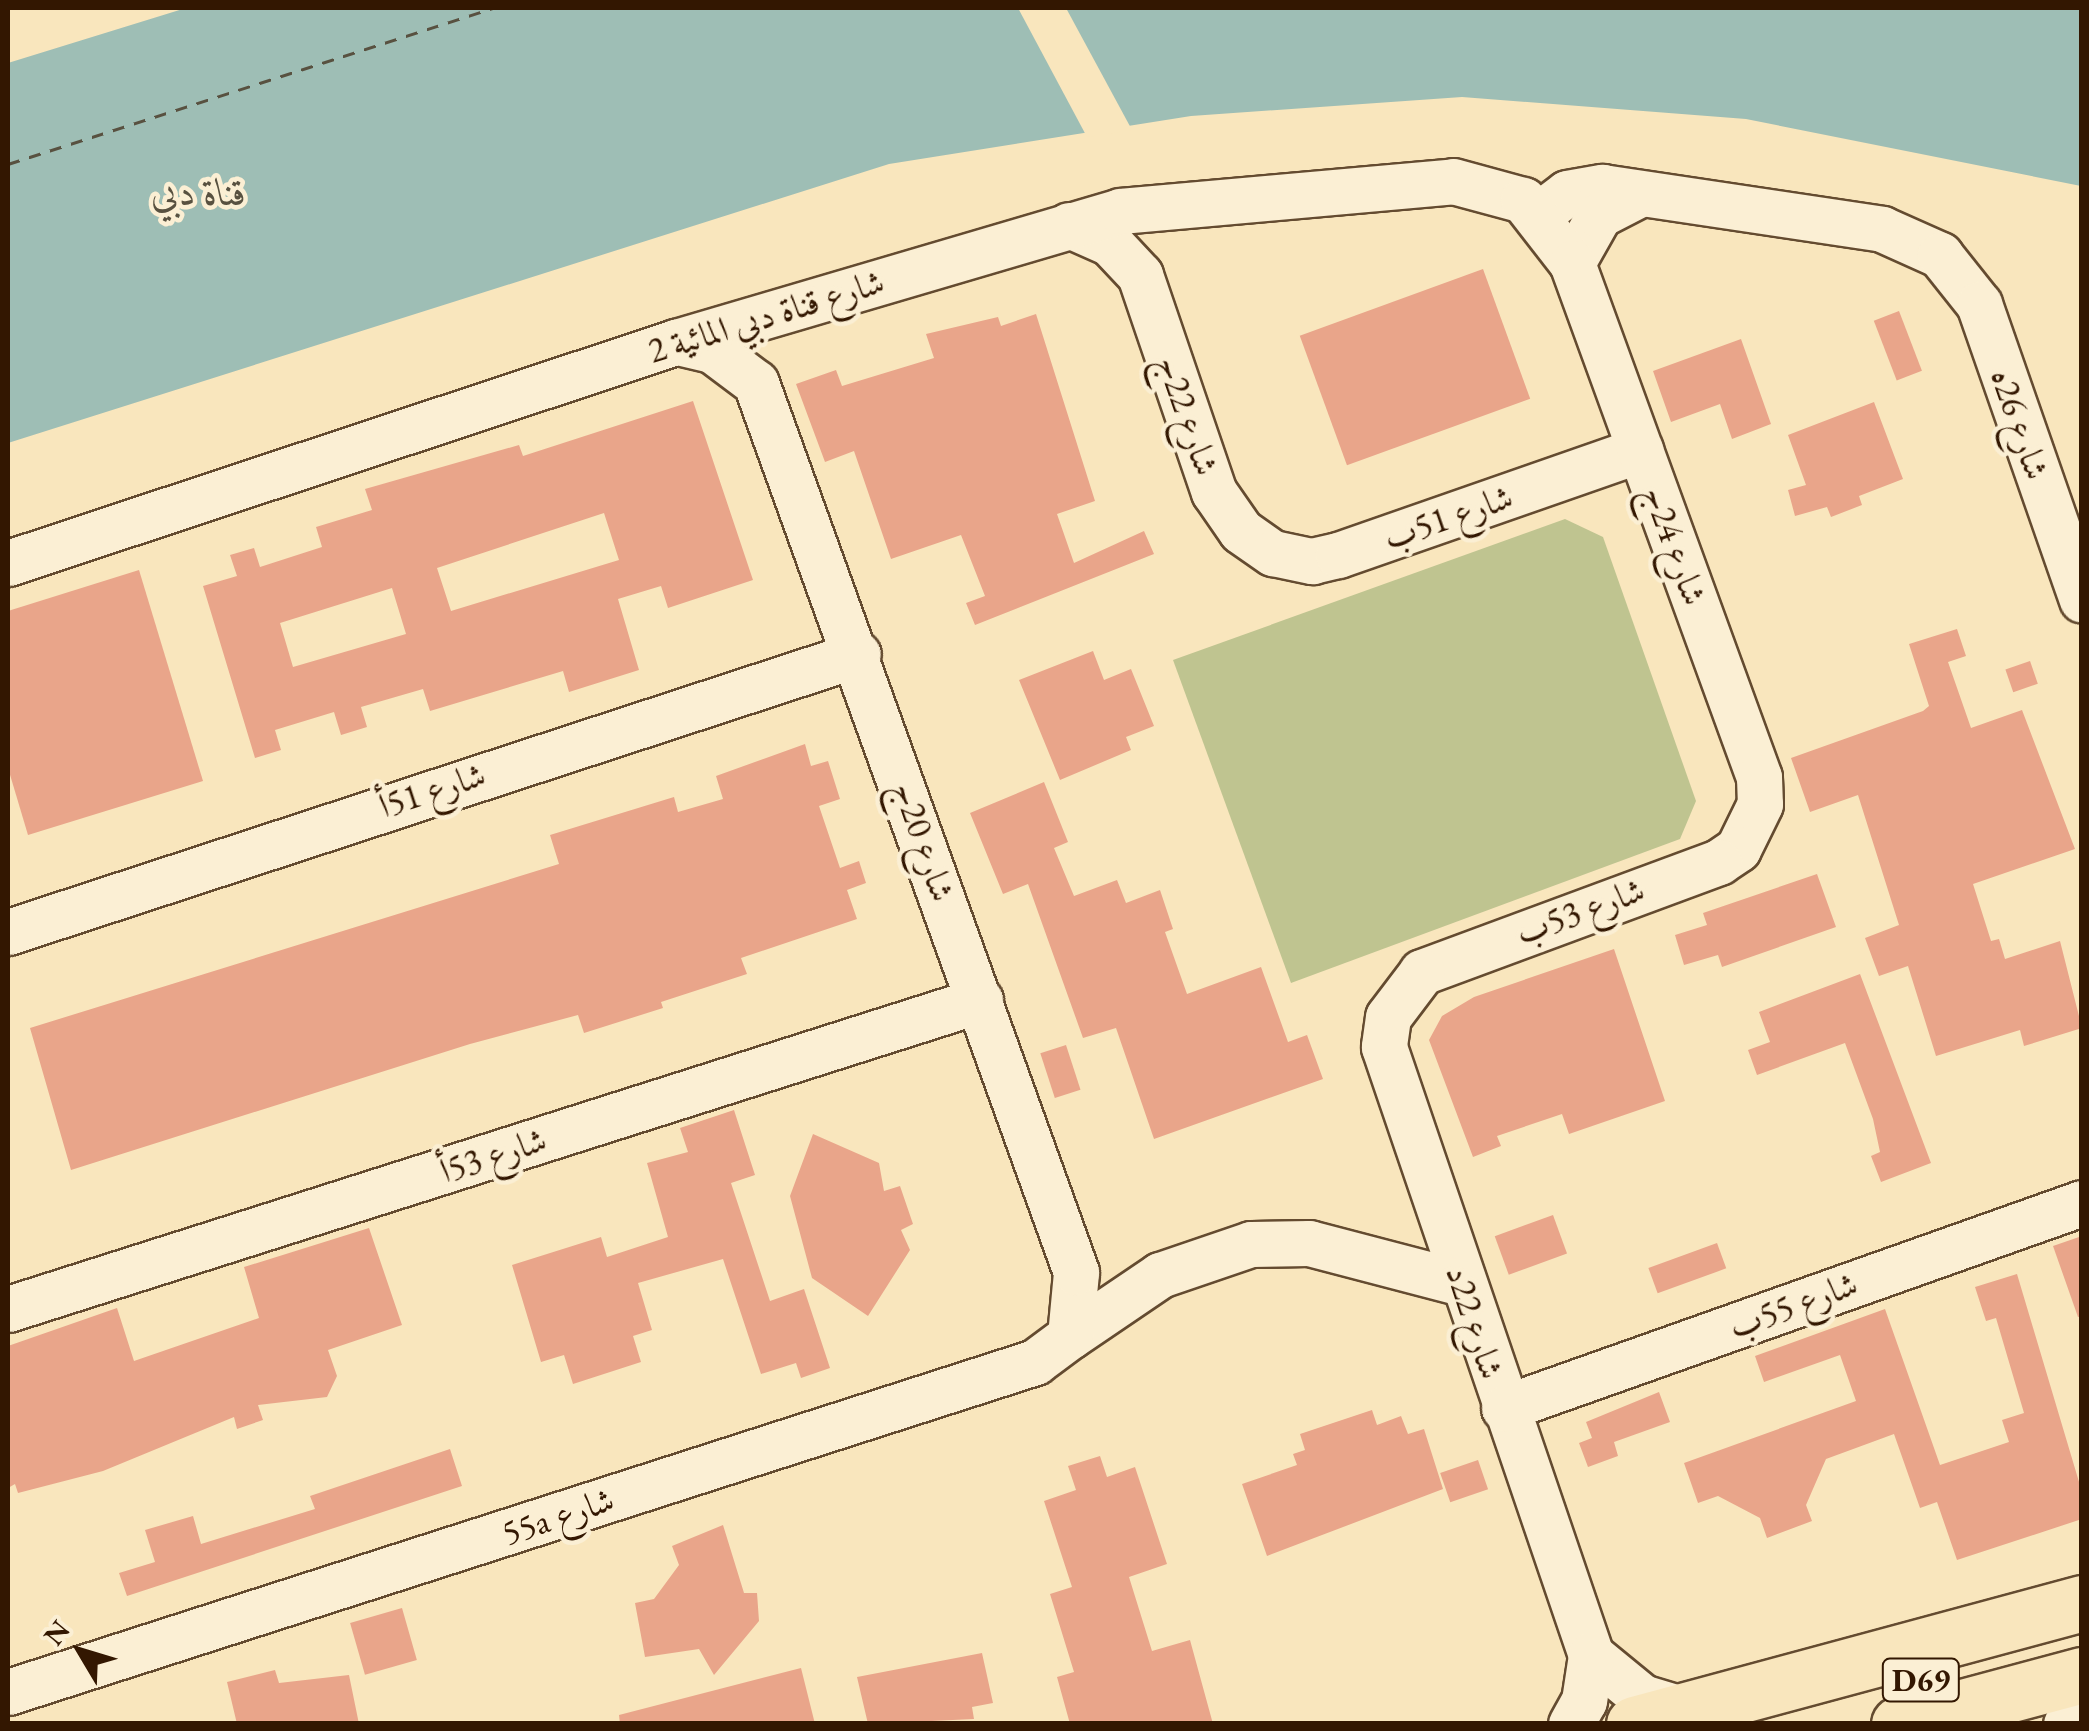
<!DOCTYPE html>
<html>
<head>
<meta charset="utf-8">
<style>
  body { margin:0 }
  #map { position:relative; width:2089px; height:1731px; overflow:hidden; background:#f9e6bd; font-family:"EB Garamond",Amiri,serif }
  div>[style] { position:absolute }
  .green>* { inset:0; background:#bfc490 }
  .water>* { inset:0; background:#9ebeb5 }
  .pier>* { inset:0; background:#f9e6bd }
  .ferry>* { height:2.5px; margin-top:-1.25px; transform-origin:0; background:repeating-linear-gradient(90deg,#585140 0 12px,transparent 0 22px) }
  .building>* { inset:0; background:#e9a58a; transform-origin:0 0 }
  .roads { filter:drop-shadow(2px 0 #644b30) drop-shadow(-2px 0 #644b30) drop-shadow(0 2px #644b30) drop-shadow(0 -2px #644b30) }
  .minor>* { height:45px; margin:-22.5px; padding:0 22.5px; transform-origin:22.5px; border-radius:22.5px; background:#fbefd4 }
  .major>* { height:55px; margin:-27.5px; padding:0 27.5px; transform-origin:27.5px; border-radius:27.5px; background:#f9e6bd }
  span { translate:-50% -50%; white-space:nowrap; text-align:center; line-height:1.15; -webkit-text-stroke:9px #fbefd4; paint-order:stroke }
  .shield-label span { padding:2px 8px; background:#fbefd4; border:2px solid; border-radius:8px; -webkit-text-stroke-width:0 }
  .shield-label { font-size:32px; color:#331701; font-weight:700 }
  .street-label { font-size:35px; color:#331701 }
  .water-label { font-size:38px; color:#585140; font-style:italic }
  .frame { position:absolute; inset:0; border:10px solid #331701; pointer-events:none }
  .north { position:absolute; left:30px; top:1601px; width:100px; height:100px; -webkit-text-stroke:8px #fbefd4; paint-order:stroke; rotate:308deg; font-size:28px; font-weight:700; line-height:40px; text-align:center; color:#331701 }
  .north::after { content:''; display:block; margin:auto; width:35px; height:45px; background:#331701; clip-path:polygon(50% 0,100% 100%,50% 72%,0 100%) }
</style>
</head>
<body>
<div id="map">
  <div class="green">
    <i style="clip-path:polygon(1565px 519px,1603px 537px,1696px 801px,1680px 839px,1291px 983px,1173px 660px)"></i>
  </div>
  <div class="water">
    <i style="clip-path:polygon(186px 8px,2081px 8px,2081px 186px,1746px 119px,1462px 97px,1191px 116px,889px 164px,8px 443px,8px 63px)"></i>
  </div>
  <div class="pier">
    <i style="clip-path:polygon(1018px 8px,1066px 8px,1132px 130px,1087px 137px)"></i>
  </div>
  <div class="ferry">
    <i style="left:8px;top:164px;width:509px;rotate:-17.83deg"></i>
  </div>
  <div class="building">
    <i style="left:1483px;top:269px;width:138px;height:195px;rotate:70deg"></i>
    <i style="left:1899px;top:311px;width:64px;height:27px;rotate:69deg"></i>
    <i style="clip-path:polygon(1036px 314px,1095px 501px,1057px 514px,1074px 563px,1144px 531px,1154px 554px,975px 625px,966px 603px,985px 596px,961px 535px,891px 559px,854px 451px,825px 462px,796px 384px,836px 370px,842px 386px,934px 358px,926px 334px,998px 317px,1001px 326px)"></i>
    <i style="clip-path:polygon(1741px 339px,1771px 424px,1732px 439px,1720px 404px,1671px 422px,1653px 371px)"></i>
    <i style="clip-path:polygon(evenodd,693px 401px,753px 580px,668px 608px,661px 586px,618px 599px,639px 670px,569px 692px,563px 671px,430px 711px,423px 689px,361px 707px,367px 727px,341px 735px,334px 712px,275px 730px,281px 750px,255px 758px,203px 586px,237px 576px,230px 555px,254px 548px,260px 567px,322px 547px,316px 527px,372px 510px,365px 489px,519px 445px,523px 456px,693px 401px,604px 513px,619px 560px,451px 611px,437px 568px,604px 513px,693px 401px,392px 588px,406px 634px,293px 667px,280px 623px,392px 588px)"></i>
    <i style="clip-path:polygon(1874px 402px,1903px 479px,1859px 496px,1862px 505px,1831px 517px,1827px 507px,1795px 516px,1788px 490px,1806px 485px,1788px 435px)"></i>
    <i style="clip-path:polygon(139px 570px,203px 781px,28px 835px,8px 768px,8px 611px)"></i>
    <i style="clip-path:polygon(1957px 629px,1966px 656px,1948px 662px,1971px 728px,2022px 710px,2075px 849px,1973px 884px,1991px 941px,1999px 939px,2005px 959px,2060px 941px,2082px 1028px,2024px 1046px,2020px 1030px,1936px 1056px,1908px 966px,1879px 976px,1865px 938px,1899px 925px,1858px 795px,1810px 812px,1791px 758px,1923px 711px,1929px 706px,1909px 644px)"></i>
    <i style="clip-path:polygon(1093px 651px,1104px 680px,1131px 669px,1154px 726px,1126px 737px,1131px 750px,1060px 780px,1019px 680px)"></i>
    <i style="left:2030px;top:661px;width:24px;height:26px;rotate:71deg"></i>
    <i style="clip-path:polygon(805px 744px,811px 766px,828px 761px,840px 799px,819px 806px,840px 868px,859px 861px,866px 883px,847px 890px,857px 919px,741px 958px,747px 974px,661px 1002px,663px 1008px,584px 1033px,578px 1015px,470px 1044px,71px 1170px,30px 1028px,559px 864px,550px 835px,674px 797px,678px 812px,723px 799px,716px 776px)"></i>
    <i style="clip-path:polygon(1044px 782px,1068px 842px,1054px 848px,1074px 896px,1117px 880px,1126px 903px,1160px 890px,1173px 929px,1165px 932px,1187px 994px,1261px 967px,1288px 1042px,1307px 1035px,1323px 1079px,1154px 1139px,1116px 1028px,1083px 1038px,1028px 884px,1003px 894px,970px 813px)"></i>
    <i style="clip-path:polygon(1817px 874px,1836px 927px,1722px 967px,1718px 955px,1684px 965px,1675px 935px,1707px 925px,1703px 913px)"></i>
    <i style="clip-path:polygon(1614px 949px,1665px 1101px,1569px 1134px,1562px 1114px,1497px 1136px,1501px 1146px,1473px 1157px,1429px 1040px,1442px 1016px,1474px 997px)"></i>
    <i style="clip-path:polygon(1860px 974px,1931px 1163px,1881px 1182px,1871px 1156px,1880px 1152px,1873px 1119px,1845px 1043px,1757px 1075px,1748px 1050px,1770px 1042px,1759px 1012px)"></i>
    <i style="left:1066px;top:1045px;width:47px;height:27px;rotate:72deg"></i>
    <i style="clip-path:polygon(734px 1110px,755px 1175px,731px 1183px,770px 1301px,804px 1289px,830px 1368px,801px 1378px,796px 1363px,761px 1374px,723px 1259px,638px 1283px,652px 1330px,633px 1336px,641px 1362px,573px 1384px,564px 1355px,541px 1362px,512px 1265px,601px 1237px,607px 1257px,668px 1237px,647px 1163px,688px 1152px,680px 1128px)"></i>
    <i style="clip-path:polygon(813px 1134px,879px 1163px,884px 1191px,900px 1186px,913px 1224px,901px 1230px,910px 1250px,868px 1316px,812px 1278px,790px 1196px)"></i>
    <i style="left:1553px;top:1215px;width:41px;height:62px;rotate:70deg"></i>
    <i style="clip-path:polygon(369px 1228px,402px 1325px,328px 1350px,337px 1376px,327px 1397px,258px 1405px,263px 1420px,237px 1429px,234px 1417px,103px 1471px,18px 1493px,15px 1484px,8px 1488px,8px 1346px,117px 1308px,134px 1361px,259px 1318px,244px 1267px)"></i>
    <i style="clip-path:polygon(2082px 1236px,2082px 1316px,2078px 1317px,2053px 1246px)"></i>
    <i style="left:1717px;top:1243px;width:27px;height:73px;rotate:70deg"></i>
    <i style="clip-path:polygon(2017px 1274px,2082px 1492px,2082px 1519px,1957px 1560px,1937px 1502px,1920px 1508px,1894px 1434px,1826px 1459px,1806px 1505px,1812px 1521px,1767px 1538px,1760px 1518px,1718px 1496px,1698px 1503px,1684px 1463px,1856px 1401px,1840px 1355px,1764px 1382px,1755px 1356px,1885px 1309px,1940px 1465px,2009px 1442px,2002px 1420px,2024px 1413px,1996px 1318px,1986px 1321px,1975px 1287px)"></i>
    <i style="clip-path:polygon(1659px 1392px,1670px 1422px,1614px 1442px,1618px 1456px,1588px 1467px,1579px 1443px,1592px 1438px,1586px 1422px)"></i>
    <i style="clip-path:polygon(1372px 1410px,1377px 1425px,1401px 1416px,1408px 1434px,1424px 1429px,1443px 1489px,1267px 1556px,1242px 1484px,1297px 1465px,1293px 1454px,1305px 1450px,1300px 1434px)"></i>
    <i style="clip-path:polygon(450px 1449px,462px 1486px,127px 1596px,119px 1573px,155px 1562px,145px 1530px,193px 1516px,201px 1544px,315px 1509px,310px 1496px)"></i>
    <i style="clip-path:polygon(1100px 1456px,1107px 1477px,1135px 1467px,1167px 1564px,1129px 1577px,1152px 1651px,1190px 1640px,1213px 1724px,1070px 1724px,1057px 1677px,1074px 1672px,1050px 1594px,1072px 1587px,1044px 1501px,1076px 1490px,1068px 1466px)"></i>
    <i style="left:1478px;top:1460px;width:31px;height:40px;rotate:71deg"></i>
    <i style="clip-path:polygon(723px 1525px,744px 1593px,757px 1593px,759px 1621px,714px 1675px,699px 1649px,645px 1657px,635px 1603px,654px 1599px,679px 1565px,672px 1546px)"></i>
    <i style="left:402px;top:1608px;width:54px;height:54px;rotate:74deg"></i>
    <i style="clip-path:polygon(982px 1653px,993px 1703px,972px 1707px,974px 1719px,868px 1724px,857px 1677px)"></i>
    <i style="clip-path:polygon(801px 1668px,815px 1724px,620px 1724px,619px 1715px)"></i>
    <i style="clip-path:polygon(275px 1670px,279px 1683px,349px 1675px,359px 1724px,237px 1724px,227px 1682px)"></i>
  </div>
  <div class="roads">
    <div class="minor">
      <i style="left:1538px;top:215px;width:36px;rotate:-37deg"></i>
      <i style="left:1567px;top:193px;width:36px;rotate:-10deg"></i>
      <i style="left:1602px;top:187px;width:283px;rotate:8.5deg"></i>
      <i style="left:1882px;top:229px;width:64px;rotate:24.1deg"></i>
      <i style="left:1940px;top:255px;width:63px;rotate:51.5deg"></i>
      <i style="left:1979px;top:304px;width:313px;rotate:70.8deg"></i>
      <i style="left:1069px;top:225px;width:45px;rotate:23.7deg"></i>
      <i style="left:1110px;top:243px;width:44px;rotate:46.8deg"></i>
      <i style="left:1140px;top:275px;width:229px;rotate:71.2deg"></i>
      <i style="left:1214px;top:492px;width:47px;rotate:55.3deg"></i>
      <i style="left:1241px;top:531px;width:39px;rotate:35deg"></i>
      <i style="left:1273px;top:553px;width:40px;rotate:12deg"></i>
      <i style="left:1312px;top:561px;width:27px;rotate:-13deg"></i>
      <i style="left:1338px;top:555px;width:320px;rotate:-19.2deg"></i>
      <i style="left:1572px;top:263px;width:55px;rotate:-60.6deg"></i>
      <i style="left:1599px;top:215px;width:42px;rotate:-27.2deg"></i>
      <i style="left:8px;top:563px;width:704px;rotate:-18.31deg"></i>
      <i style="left:676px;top:342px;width:463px;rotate:-16.4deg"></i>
      <i style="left:1120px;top:211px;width:334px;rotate:-5.1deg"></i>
      <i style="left:1453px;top:181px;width:73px;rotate:15.2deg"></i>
      <i style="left:1523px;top:200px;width:80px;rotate:52.1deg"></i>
      <i style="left:1572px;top:263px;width:547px;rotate:70.01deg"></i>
      <i style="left:1759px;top:777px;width:27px;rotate:88deg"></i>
      <i style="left:1760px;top:804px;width:50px;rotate:116.1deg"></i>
      <i style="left:1738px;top:849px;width:23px;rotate:146deg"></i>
      <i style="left:1719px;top:862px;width:317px;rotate:159.7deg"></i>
      <i style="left:1422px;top:972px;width:56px;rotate:127.1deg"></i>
      <i style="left:1388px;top:1017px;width:30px;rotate:98deg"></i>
      <i style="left:1384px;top:1047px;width:642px;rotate:71.2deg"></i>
      <i style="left:1591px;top:1655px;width:66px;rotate:39.5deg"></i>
      <i style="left:1642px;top:1697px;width:45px;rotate:16.8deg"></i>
      <i style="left:8px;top:932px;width:894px;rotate:-18.11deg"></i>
      <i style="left:8px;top:1309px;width:1020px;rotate:-17.64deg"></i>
      <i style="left:1070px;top:1336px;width:109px;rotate:-34.1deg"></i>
      <i style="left:1160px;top:1275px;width:96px;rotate:-18.8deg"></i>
      <i style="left:1251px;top:1244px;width:58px;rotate:-1deg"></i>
      <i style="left:1309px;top:1243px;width:158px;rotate:14.7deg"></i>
      <i style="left:1504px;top:1408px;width:613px;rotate:-19.53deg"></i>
      <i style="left:8px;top:1692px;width:1079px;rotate:-17.81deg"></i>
      <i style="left:1035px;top:1362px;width:44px;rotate:-36.6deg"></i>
      <i style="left:1070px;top:1336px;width:64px;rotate:-84.6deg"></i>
      <i style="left:1076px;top:1272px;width:945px;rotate:-109.8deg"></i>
      <i style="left:756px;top:383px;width:55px;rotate:-143.1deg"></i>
      <i style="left:712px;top:350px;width:37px;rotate:-167deg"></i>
      <i style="left:1571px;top:1724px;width:26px;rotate:-61deg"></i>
      <i style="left:1584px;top:1701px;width:47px;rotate:-81.3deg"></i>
      <i style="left:2066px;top:1724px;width:17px;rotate:-17deg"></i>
    </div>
    <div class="major">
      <i style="left:1634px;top:1724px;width:464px;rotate:-15.1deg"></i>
      <i style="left:1899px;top:1724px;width:189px;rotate:-15deg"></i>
    </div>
  </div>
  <div class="shield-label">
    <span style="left:1921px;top:1680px">D69</span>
  </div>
  <div class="street-label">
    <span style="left:766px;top:316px;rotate:-17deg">شارع قناة دبي المائية 2</span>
    <span style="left:1188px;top:415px;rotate:71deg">شارع 22ج</span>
    <span style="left:2020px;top:424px;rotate:71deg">شارع 26ه</span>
    <span style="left:1448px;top:517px;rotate:-19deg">شارع 51ب</span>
    <span style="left:1675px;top:545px;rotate:70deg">شارع 24ج</span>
    <span style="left:432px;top:790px;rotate:-18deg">شارع 51أ</span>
    <span style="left:924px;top:841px;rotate:71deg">شارع 20ج</span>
    <span style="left:1580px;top:911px;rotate:-20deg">شارع 53ب</span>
    <span style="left:493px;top:1155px;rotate:-18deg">شارع 53أ</span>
    <span style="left:1793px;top:1305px;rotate:-20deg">شارع 55ب</span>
    <span style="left:1475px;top:1322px;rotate:72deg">شارع 22د</span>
    <span style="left:558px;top:1516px;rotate:-18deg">55a شارع</span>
  </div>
  <div class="water-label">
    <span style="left:199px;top:192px">قناة دبي</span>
  </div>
  <div class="frame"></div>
  <div class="north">N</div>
</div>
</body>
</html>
